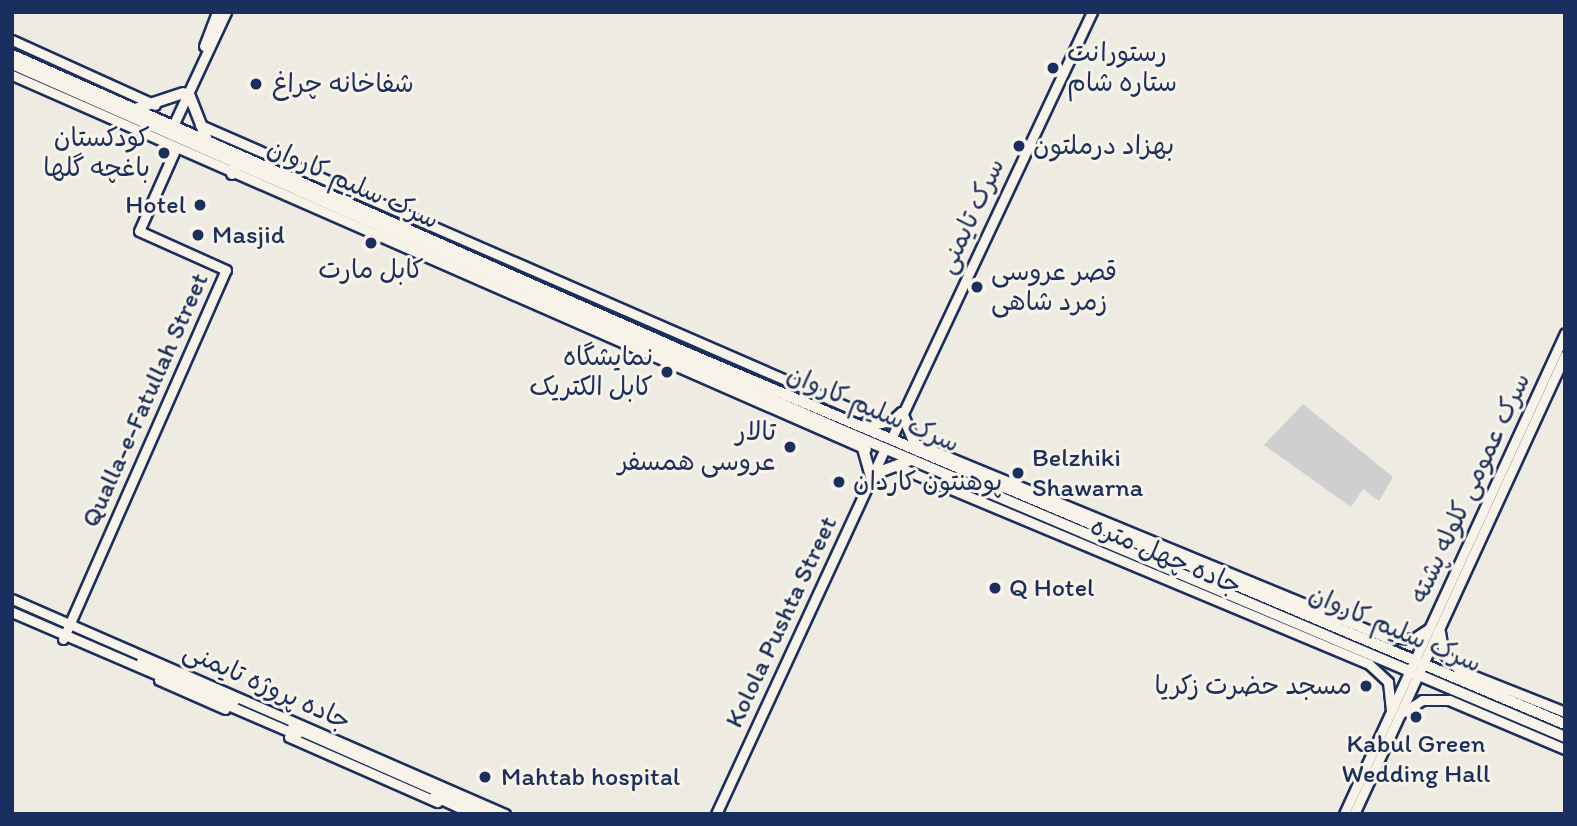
<!DOCTYPE html>
<html>
<head>
<meta charset="utf-8">
<style>
  body { margin:0 }
  #map { position:relative; width:1577px; height:826px; overflow:hidden; background:#eeebe2; font-family:Itim,"Playpen Sans Arabic",sans-serif }
  div>[style] { position:absolute }
  .green>* { inset:0; background:#cfcfcf }
  .roads { filter:drop-shadow(2px 0 #1b2f5e) drop-shadow(-2px 0 #1b2f5e) drop-shadow(0 2px #1b2f5e) drop-shadow(0 -2px #1b2f5e) }
  .secondary>* { height:9px; margin:-4.5px; padding:0 4.5px; transform-origin:4.5px; border-radius:4.5px; background:#f7f3e8 }
  .primary>* { height:10px; margin:-5px; padding:0 5px; transform-origin:5px; border-radius:5px; background:#f7f3e8 }
  .dots>* { width:19px; height:19px; translate:-50% -50%; box-sizing:border-box; border:4px solid #f7f3e8; border-radius:50% }
  span { translate:-50% -50%; white-space:nowrap; text-align:center; line-height:1.15; -webkit-text-stroke:6px #f7f3e8; paint-order:stroke }
  .poi-label { font-size:26px; color:#1b2f5e }
  .left { translate:0 -50%; text-align:left }
  .right { translate:-100% -50%; text-align:right }
  .street-label { font-size:26px; color:#1b2f5e }
  .frame { position:absolute; inset:0; border:14px solid #1b2f5e; pointer-events:none }
</style>
</head>
<body>
<div id="map">
  <div class="green">
    <i style="clip-path:polygon(1303px 404px,1393px 477px,1379px 501px,1363px 489px,1351px 507px,1264px 445px)"></i>
  </div>
  <div class="roads">
    <div class="secondary">
      <i style="left:12px;top:40px;width:157px;rotate:24.4deg"></i>
      <i style="left:204px;top:46px;width:36px;rotate:-69deg"></i>
      <i style="left:12px;top:75px;width:932px;rotate:23.65deg"></i>
      <i style="left:200px;top:125px;width:719px;rotate:23.53deg"></i>
      <i style="left:171px;top:130px;width:130px;rotate:-65deg"></i>
      <i style="left:891px;top:439px;width:472px;rotate:-64.8deg"></i>
      <i style="left:919px;top:445px;width:504px;rotate:22.39deg"></i>
      <i style="left:1385px;top:637px;width:28px;rotate:4deg"></i>
      <i style="left:1413px;top:639px;width:20px;rotate:-33deg"></i>
      <i style="left:896px;top:466px;width:513px;rotate:22.71deg"></i>
      <i style="left:1369px;top:664px;width:26px;rotate:43deg"></i>
      <i style="left:1388px;top:682px;width:29px;rotate:84deg"></i>
      <i style="left:12px;top:599px;width:538px;rotate:23.56deg"></i>
      <i style="left:12px;top:612px;width:310px;rotate:23.3deg"></i>
      <i style="left:1440px;top:632px;width:22px;rotate:80deg"></i>
      <i style="left:1444px;top:654px;width:22px;rotate:47deg"></i>
      <i style="left:1459px;top:670px;width:114px;rotate:21.6deg"></i>
      <i style="left:63px;top:639px;width:403px;rotate:-66.2deg"></i>
      <i style="left:226px;top:270px;width:95px;rotate:-155.9deg"></i>
      <i style="left:139px;top:231px;width:89px;rotate:-66deg"></i>
      <i style="left:141px;top:661px;width:101px;rotate:23.3deg"></i>
      <i style="left:159px;top:680px;width:72px;rotate:23.7deg"></i>
      <i style="left:1400px;top:714px;width:26px;rotate:-32deg"></i>
      <i style="left:1422px;top:700px;width:27px"></i>
      <i style="left:1449px;top:700px;width:126px;rotate:22.9deg"></i>
      <i style="left:292px;top:727px;width:215px;rotate:23.8deg"></i>
      <i style="left:289px;top:737px;width:162px;rotate:23.7deg"></i>
      <i style="left:434px;top:796px;width:43px;rotate:24.8deg"></i>
      <i style="left:716px;top:814px;width:403px;rotate:-65.2deg"></i>
      <i style="left:1344px;top:814px;width:529px;rotate:-65.32deg"></i>
      <i style="left:1354px;top:814px;width:505px;rotate:-65.31deg"></i>
    </div>
    <div class="primary">
      <i style="left:12px;top:55px;width:736px;rotate:23.81deg"></i>
      <i style="left:685px;top:352px;width:955px;rotate:22.92deg"></i>
      <i style="left:12px;top:64px;width:896px;rotate:23.82deg"></i>
      <i style="left:832px;top:426px;width:796px;rotate:22.99deg"></i>
      <i style="left:189px;top:94px;width:49px;rotate:68.6deg"></i>
      <i style="left:135px;top:109px;width:51px;rotate:-18.4deg"></i>
      <i style="left:232px;top:174px;width:10px;rotate:-66deg"></i>
      <i style="left:902px;top:413px;width:41px;rotate:67.2deg"></i>
      <i style="left:864px;top:426px;width:29px;rotate:-10deg"></i>
      <i style="left:893px;top:421px;width:12px;rotate:-42deg"></i>
      <i style="left:860px;top:438px;width:44px;rotate:74.1deg"></i>
      <i style="left:872px;top:480px;width:13px;rotate:-42deg"></i>
      <i style="left:882px;top:471px;width:31px;rotate:-21deg"></i>
    </div>
  </div>
  <div class="dots">
    <i style="left:1053px;top:68px;background:#1b2f5e"></i>
    <i style="left:256px;top:84px;background:#1b2f5e"></i>
    <i style="left:1019px;top:146px;background:#1b2f5e"></i>
    <i style="left:164px;top:153px;background:#1b2f5e"></i>
    <i style="left:200px;top:205px;background:#1b2f5e"></i>
    <i style="left:198px;top:235px;background:#1b2f5e"></i>
    <i style="left:371px;top:243px;background:#1b2f5e"></i>
    <i style="left:977px;top:287px;background:#1b2f5e"></i>
    <i style="left:667px;top:372px;background:#1b2f5e"></i>
    <i style="left:790px;top:447px;background:#1b2f5e"></i>
    <i style="left:1018px;top:473px;background:#1b2f5e"></i>
    <i style="left:839px;top:482px;background:#1b2f5e"></i>
    <i style="left:995px;top:588px;background:#1b2f5e"></i>
    <i style="left:1366px;top:686px;background:#1b2f5e"></i>
    <i style="left:1416px;top:717px;background:#1b2f5e"></i>
    <i style="left:485px;top:777px;background:#1b2f5e"></i>
  </div>
  <div class="poi-label">
    <span class="left" style="left:1067px;top:68px">رستورانت<br>ستاره شام</span>
    <span class="left" style="left:272px;top:84px">شفاخانه چراغ</span>
    <span class="right" style="left:150px;top:153px">کودکستان<br>باغچه گلها</span>
    <span class="left" style="left:1033px;top:146px">بهزاد درملتون</span>
    <span class="right" style="left:186px;top:205px">Hotel</span>
    <span class="left" style="left:212px;top:235px">Masjid</span>
    <span style="left:371px;top:270px">کابل مارت</span>
    <span class="left" style="left:991px;top:287px">قصر عروسی<br>زمرد شاهی</span>
    <span class="right" style="left:653px;top:372px">نمایشگاه<br>کابل الکتریک</span>
    <span class="right" style="left:776px;top:447px">تالار<br>عروسی همسفر</span>
    <span class="left" style="left:1032px;top:473px">Belzhiki<br>Shawarna</span>
    <span class="left" style="left:853px;top:482px">پوهنتون کاردان</span>
    <span class="left" style="left:1009px;top:588px">Q Hotel</span>
    <span class="right" style="left:1352px;top:686px">مسجد حضرت زکریا</span>
    <span style="left:1416px;top:759px">Kabul Green<br>Wedding Hall</span>
    <span class="left" style="left:501px;top:777px">Mahtab hospital</span>
  </div>
  <div class="street-label">
    <span style="left:353px;top:184px;rotate:24deg">سرک سلیم کاروان</span>
    <span style="left:971px;top:216px;rotate:-65deg">سرک تایمنی</span>
    <span style="left:145px;top:400px;rotate:-66deg">Qualla-e-Fatullah Street</span>
    <span style="left:873px;top:409px;rotate:23deg">سرک سلیم کاروان</span>
    <span style="left:1470px;top:488px;rotate:-65deg">سرک عمومی کلوله پشته</span>
    <span style="left:1166px;top:556px;rotate:23deg">جاده چهل متره</span>
    <span style="left:781px;top:622px;rotate:-65deg">Kolola Pushta Street</span>
    <span style="left:1395px;top:629px;rotate:23deg">سرک سلیم کاروان</span>
    <span style="left:267px;top:686px;rotate:24deg">جاده پروژه تایمنی</span>
  </div>
  <div class="frame"></div>
</div>
</body>
</html>
